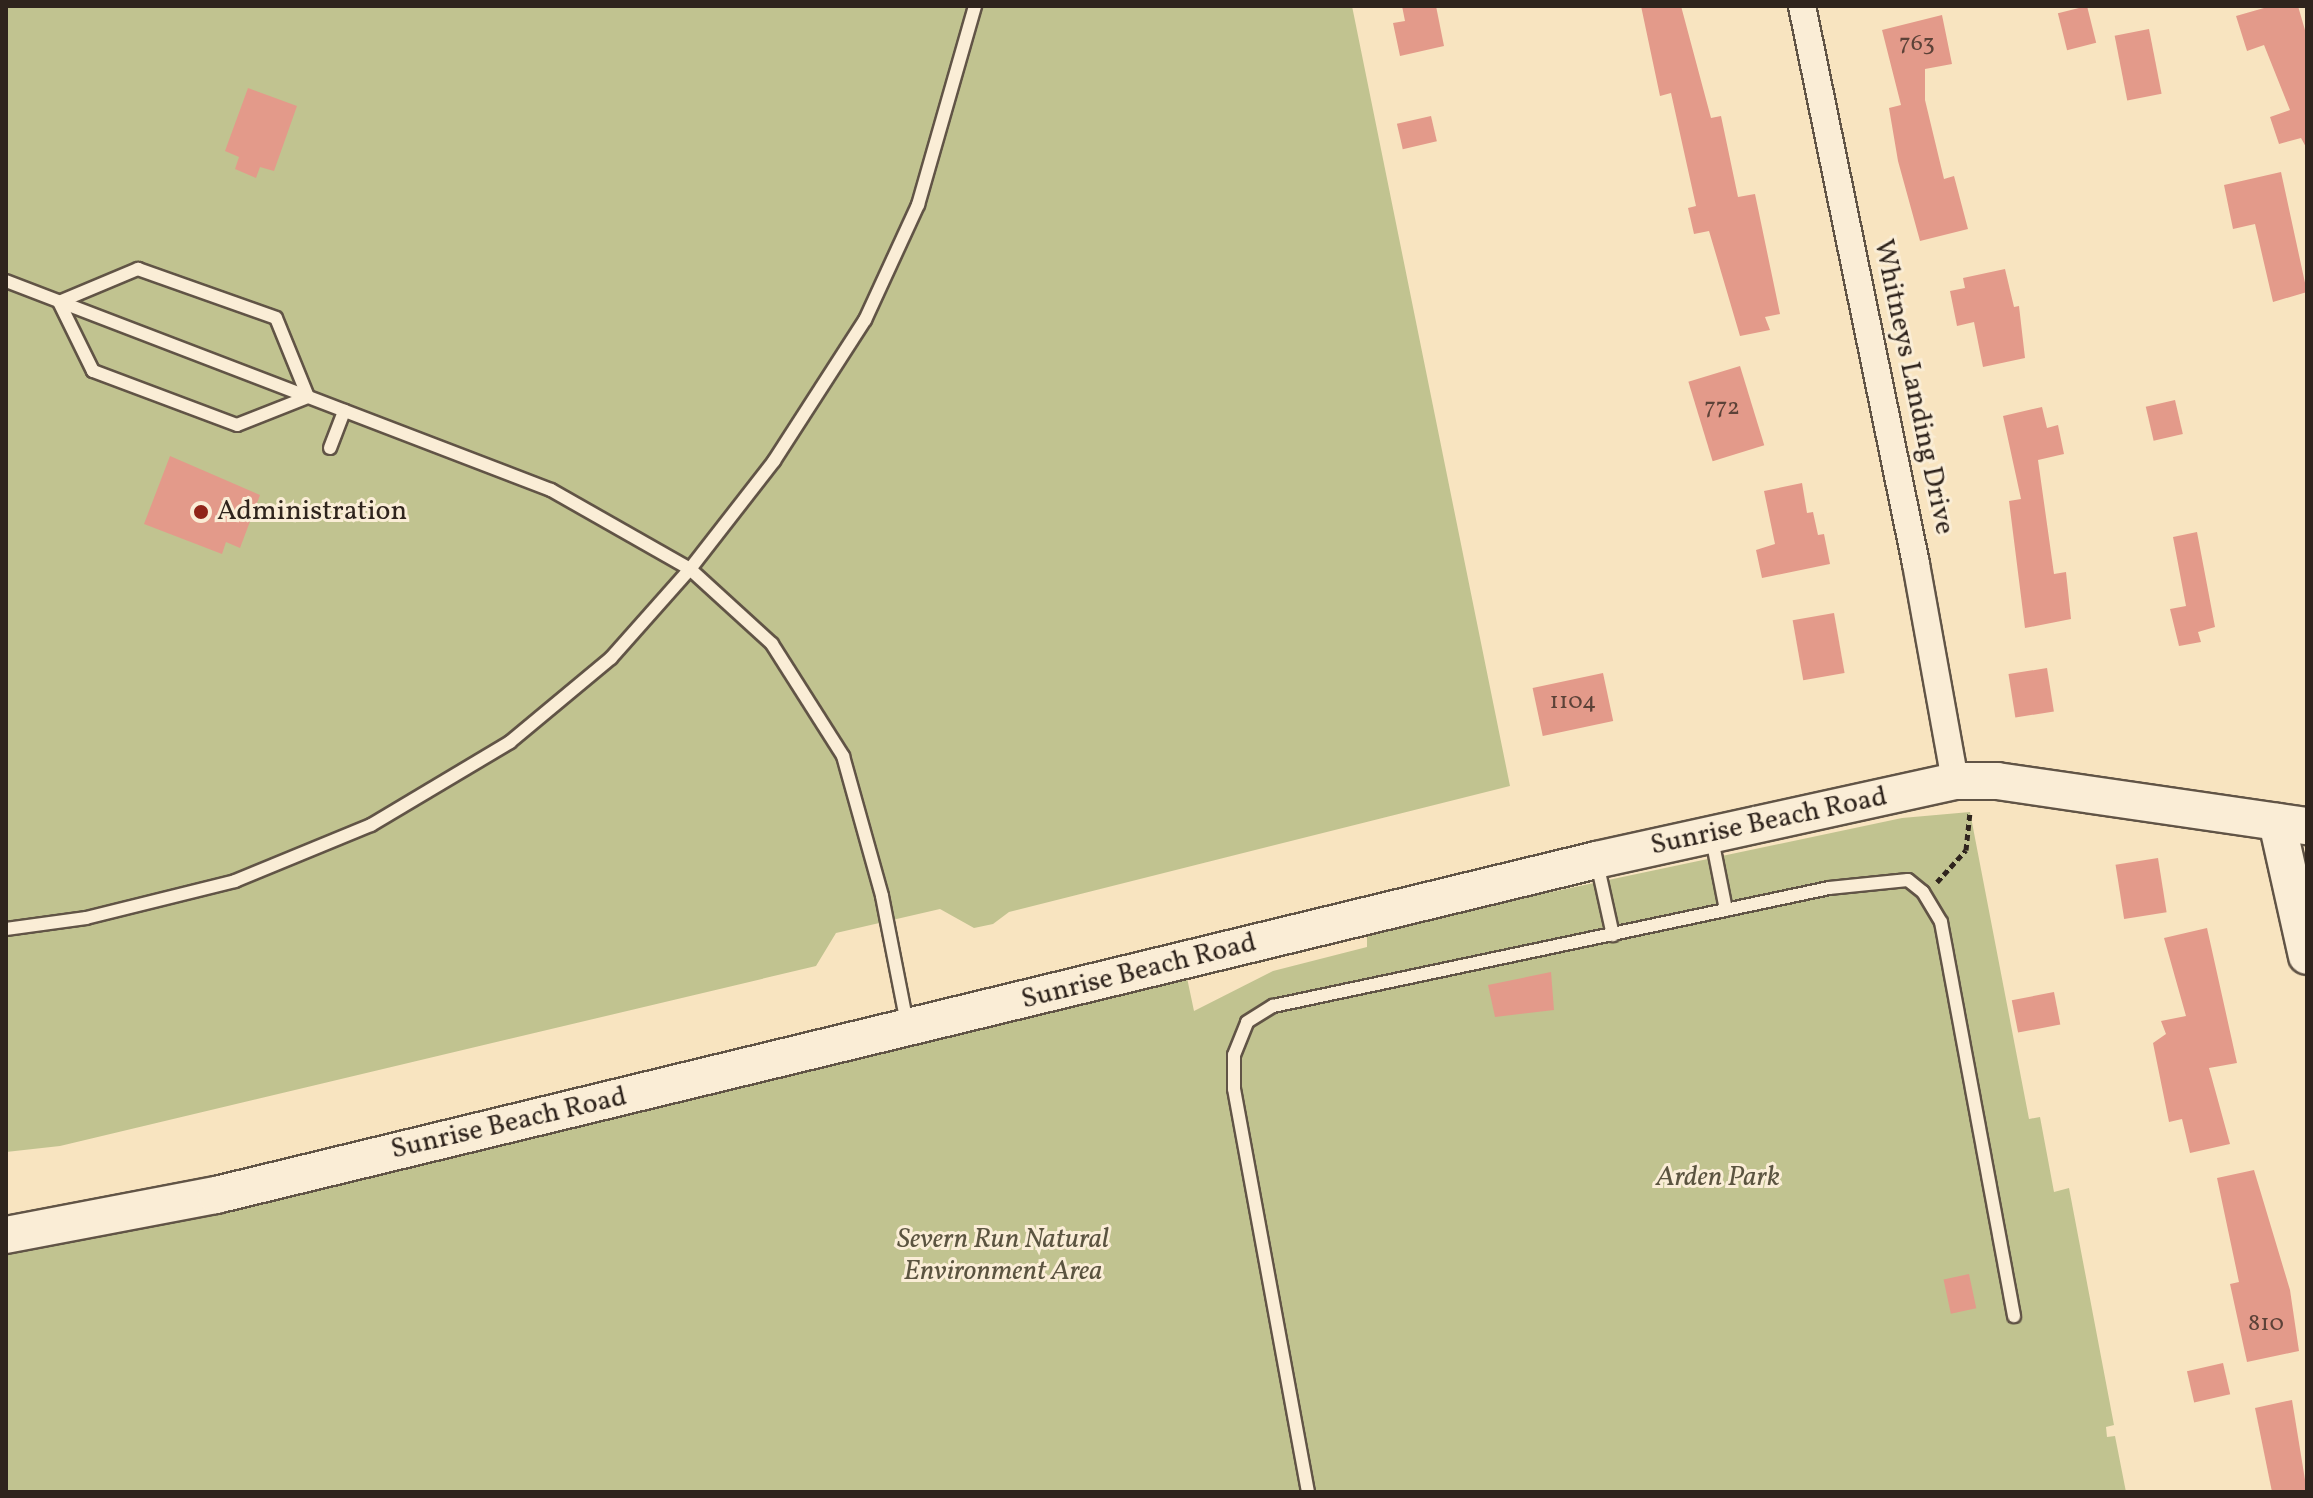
<!DOCTYPE html>
<html>
<head>
<meta charset="utf-8">
<style>
  body { margin:0 }
  #map { position:relative; width:2313px; height:1498px; overflow:hidden; background:#f8e4c0; font-family:Vollkorn,serif }
  div>[style] { position:absolute }
  .green>* { inset:0; background:#c1c390 }
  .building>* { inset:0; background:#e39a8a; transform-origin:0 0 }
  .path>* { height:5px; margin-top:-2.5px; transform-origin:0; background:repeating-linear-gradient(90deg,#2f241d 0 6px,transparent 0 10px) }
  .roads { filter:drop-shadow(2px 0 #615446) drop-shadow(-2px 0 #615446) drop-shadow(0 2px #615446) drop-shadow(0 -2px #615446) }
  .lane>* { height:12px; margin:-6px; padding:0 6px; transform-origin:6px; border-radius:6px; background:#faedd6 }
  .street>* { height:26px; margin:-13px; padding:0 13px; transform-origin:13px; border-radius:13px; background:#faedd6 }
  .secondary>* { height:36px; margin:-18px; padding:0 18px; transform-origin:18px; border-radius:18px; background:#faedd6 }
  .dots>* { width:22px; height:22px; translate:-50% -50%; box-sizing:border-box; border:4px solid #faedd6; border-radius:50% }
  span { translate:-50% -50%; white-space:nowrap; text-align:center; line-height:1.15; -webkit-text-stroke:6px #faedd6; paint-order:stroke }
  .number-label { font-size:24px; color:#5c4238 }
  .number-label span { -webkit-text-stroke-width:0 }
  .street-label { font-size:28px; color:#2f241d }
  .poi-label { font-size:28px; color:#2f241d }
  .left { translate:0 -50%; text-align:left }
  .park-label { font-size:28px; color:#5b5440; font-style:italic }
  .frame { position:absolute; inset:0; border:8px solid #2f241d; pointer-events:none }
</style>
</head>
<body>
<div id="map">
  <div class="green">
    <i style="clip-path:polygon(6px 6px,1352px 6px,1510px 786px,1009px 912px,993px 924px,974px 928px,940px 909px,836px 933px,816px 966px,60px 1146px,6px 1152px)"></i>
    <i style="clip-path:polygon(1970px 812px,2029px 1119px,2040px 1117px,2054px 1192px,2069px 1188px,2114px 1425px,2106px 1427px,2107px 1437px,2115px 1436px,2126px 1492px,6px 1492px,6px 1253px,1186px 973px,1194px 1011px,1273px 971px,1367px 947px,1367px 931px,1902px 818px)"></i>
  </div>
  <div class="building">
    <i style="clip-path:polygon(1402px 6px,1436px 6px,1444px 46px,1400px 56px,1393px 23px,1405px 21px)"></i>
    <i style="clip-path:polygon(1641px 6px,1681px 6px,1711px 118px,1721px 116px,1738px 197px,1755px 194px,1780px 314px,1765px 317px,1770px 330px,1740px 336px,1709px 231px,1694px 234px,1688px 208px,1696px 206px,1671px 93px,1660px 96px)"></i>
    <i style="left:2087px;top:6px;width:38px;height:30px;rotate:76deg"></i>
    <i style="clip-path:polygon(2271px 6px,2298px 6px,2307px 37px,2307px 149px,2301px 138px,2279px 144px,2270px 117px,2290px 110px,2264px 45px,2247px 51px,2236px 16px)"></i>
    <i style="clip-path:polygon(1942px 15px,1952px 64px,1925px 69px,1925px 100px,1944px 179px,1954px 176px,1968px 229px,1920px 241px,1898px 161px,1889px 108px,1901px 105px,1882px 30px)"></i>
    <i style="left:2149px;top:29px;width:66px;height:35px;rotate:79deg"></i>
    <i style="clip-path:polygon(248px 88px,297px 106px,274px 171px,260px 167px,256px 178px,235px 169px,239px 157px,225px 151px)"></i>
    <i style="left:1431px;top:116px;width:26px;height:35px;rotate:77deg"></i>
    <i style="clip-path:polygon(2281px 172px,2307px 292px,2273px 302px,2255px 224px,2233px 229px,2224px 185px)"></i>
    <i style="clip-path:polygon(2005px 269px,2014px 307px,2019px 306px,2025px 358px,1983px 367px,1974px 322px,1957px 326px,1950px 291px,1965px 288px,1963px 278px)"></i>
    <i style="left:1740px;top:366px;width:83px;height:54px;rotate:73deg"></i>
    <i style="left:2175px;top:400px;width:35px;height:30px;rotate:77deg"></i>
    <i style="clip-path:polygon(2042px 407px,2047px 428px,2058px 425px,2064px 454px,2038px 460px,2054px 574px,2066px 572px,2071px 619px,2025px 628px,2009px 501px,2021px 499px,2003px 416px)"></i>
    <i style="clip-path:polygon(170px 456px,260px 495px,240px 548px,226px 542px,222px 554px,144px 524px)"></i>
    <i style="clip-path:polygon(1802px 483px,1807px 513px,1813px 512px,1818px 535px,1824px 534px,1830px 564px,1762px 578px,1756px 550px,1775px 544px,1764px 491px)"></i>
    <i style="clip-path:polygon(2197px 532px,2215px 627px,2198px 632px,2201px 642px,2179px 646px,2170px 609px,2186px 606px,2173px 537px)"></i>
    <i style="left:1834px;top:613px;width:61px;height:42px;rotate:80deg"></i>
    <i style="left:2047px;top:668px;width:44px;height:39px;rotate:81deg"></i>
    <i style="left:1603px;top:673px;width:49px;height:72px;rotate:78deg"></i>
    <i style="left:2158px;top:858px;width:55px;height:43px;rotate:81deg"></i>
    <i style="clip-path:polygon(2207px 928px,2237px 1063px,2209px 1068px,2230px 1144px,2190px 1153px,2182px 1119px,2169px 1122px,2153px 1043px,2166px 1034px,2161px 1021px,2186px 1016px,2164px 938px)"></i>
    <i style="clip-path:polygon(1551px 972px,1554px 1010px,1495px 1017px,1488px 985px)"></i>
    <i style="left:2054px;top:992px;width:33px;height:43px;rotate:79deg"></i>
    <i style="clip-path:polygon(2254px 1170px,2290px 1290px,2299px 1351px,2247px 1362px,2230px 1284px,2239px 1282px,2217px 1178px)"></i>
    <i style="left:1969px;top:1274px;width:35px;height:26px;rotate:78deg"></i>
    <i style="left:2223px;top:1363px;width:32px;height:37px;rotate:77deg"></i>
    <i style="clip-path:polygon(2292px 1400px,2307px 1492px,2272px 1492px,2255px 1408px)"></i>
  </div>
  <div class="path">
    <i style="left:1937px;top:882px;width:43px;rotate:-47.8deg"></i>
    <i style="left:1966px;top:850px;width:38px;rotate:-84deg"></i>
  </div>
  <div class="roads">
    <div class="lane">
      <i style="left:138px;top:269px;width:146px;rotate:19.5deg"></i>
      <i style="left:276px;top:318px;width:85px;rotate:67.9deg"></i>
      <i style="left:308px;top:397px;width:76px;rotate:158.5deg"></i>
      <i style="left:237px;top:425px;width:154px;rotate:-159.4deg"></i>
      <i style="left:93px;top:371px;width:77px;rotate:-116.2deg"></i>
      <i style="left:59px;top:302px;width:86px;rotate:-22.7deg"></i>
      <i style="left:6px;top:281px;width:584px;rotate:20.98deg"></i>
      <i style="left:551px;top:490px;width:160px;rotate:29.6deg"></i>
      <i style="left:690px;top:569px;width:111px;rotate:42.4deg"></i>
      <i style="left:772px;top:644px;width:133px;rotate:57.6deg"></i>
      <i style="left:843px;top:756px;width:145px;rotate:74.4deg"></i>
      <i style="left:882px;top:896px;width:129px;rotate:78.9deg"></i>
      <i style="left:330px;top:448px;width:40px;rotate:-69deg"></i>
      <i style="left:1712px;top:839px;width:72px;rotate:78.8deg"></i>
      <i style="left:1597px;top:863px;width:74px;rotate:77.5deg"></i>
      <i style="left:6px;top:929px;width:81px;rotate:-7.8deg"></i>
      <i style="left:86px;top:918px;width:154px;rotate:-13.9deg"></i>
      <i style="left:235px;top:881px;width:147px;rotate:-22.4deg"></i>
      <i style="left:371px;top:825px;width:162px;rotate:-30.8deg"></i>
      <i style="left:510px;top:742px;width:131px;rotate:-39.7deg"></i>
      <i style="left:611px;top:658px;width:119px;rotate:-48.4deg"></i>
      <i style="left:690px;top:569px;width:137px;rotate:-52.1deg"></i>
      <i style="left:774px;top:461px;width:168px;rotate:-57.2deg"></i>
      <i style="left:865px;top:320px;width:127px;rotate:-65.3deg"></i>
      <i style="left:918px;top:205px;width:207px;rotate:-74deg"></i>
      <i style="left:1308px;top:1492px;width:410px;rotate:-100.4deg"></i>
      <i style="left:1234px;top:1089px;width:34px;rotate:-90deg"></i>
      <i style="left:1234px;top:1055px;width:35px;rotate:-68deg"></i>
      <i style="left:1247px;top:1022px;width:31px;rotate:-32deg"></i>
      <i style="left:1273px;top:1006px;width:568px;rotate:-11.98deg"></i>
      <i style="left:1829px;top:888px;width:79px;rotate:-5.8deg"></i>
      <i style="left:1908px;top:880px;width:19px;rotate:39deg"></i>
      <i style="left:1923px;top:892px;width:35px;rotate:59deg"></i>
      <i style="left:1941px;top:922px;width:401px;rotate:79.5deg"></i>
    </div>
    <div class="street">
      <i style="left:1802px;top:6px;width:570px;rotate:78.45deg"></i>
      <i style="left:1916px;top:564px;width:220px;rotate:79.8deg"></i>
    </div>
    <div class="secondary">
      <i style="left:2277px;top:822px;width:137px;rotate:77.4deg"></i>
      <i style="left:6px;top:1235px;width:214px;rotate:-10.8deg"></i>
      <i style="left:216px;top:1195px;width:1420px;rotate:-13.64deg"></i>
      <i style="left:1596px;top:860px;width:368px;rotate:-12.4deg"></i>
      <i style="left:1955px;top:781px;width:42px"></i>
      <i style="left:1997px;top:781px;width:313px;rotate:8.3deg"></i>
    </div>
  </div>
  <div class="dots">
    <i style="left:201px;top:512px;background:#8f2418"></i>
  </div>
  <div class="number-label">
    <span style="left:1917px;top:45px">763</span>
    <span style="left:1722px;top:409px">772</span>
    <span style="left:1573px;top:703px">1104</span>
    <span style="left:2266px;top:1325px">810</span>
  </div>
  <div class="street-label">
    <span style="left:1913px;top:387px;rotate:78deg">Whitneys Landing Drive</span>
    <span style="left:1769px;top:822px;rotate:-12deg">Sunrise Beach Road</span>
    <span style="left:1139px;top:972px;rotate:-14deg">Sunrise Beach Road</span>
    <span style="left:509px;top:1124px;rotate:-13deg">Sunrise Beach Road</span>
  </div>
  <div class="poi-label">
    <span class="left" style="left:217px;top:512px">Administration</span>
  </div>
  <div class="park-label">
    <span style="left:1718px;top:1178px">Arden Park</span>
    <span style="left:1003px;top:1256px">Severn Run Natural<br>Environment Area</span>
  </div>
  <div class="frame"></div>
</div>
</body>
</html>
